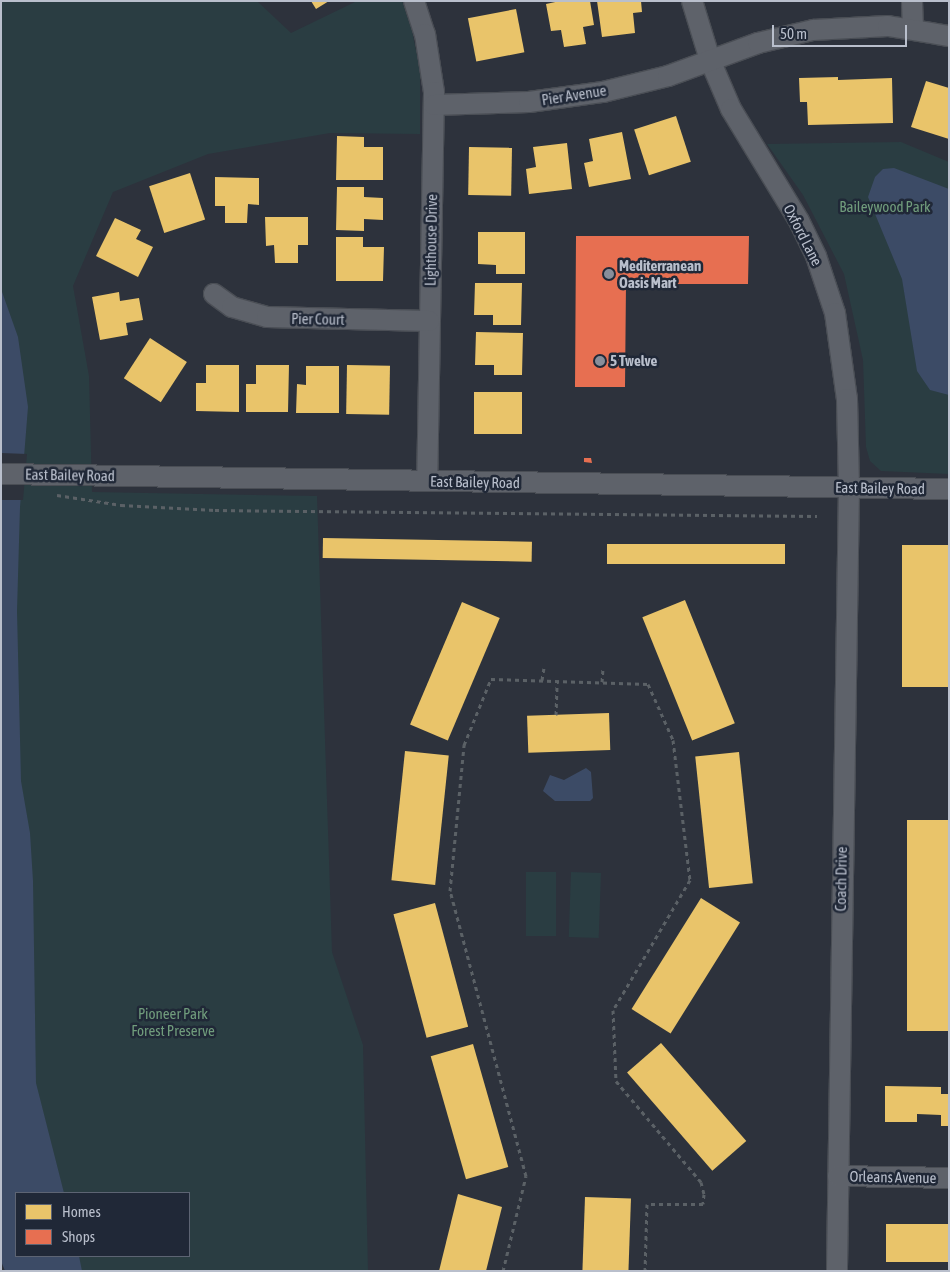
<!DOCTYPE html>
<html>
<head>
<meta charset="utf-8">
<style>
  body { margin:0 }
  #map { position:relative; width:950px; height:1272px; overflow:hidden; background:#2d323c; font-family:"Asap Condensed",sans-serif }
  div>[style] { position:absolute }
  .green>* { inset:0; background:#2a3d42; transform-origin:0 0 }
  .water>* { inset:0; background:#3c4b66 }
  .pier>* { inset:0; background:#2d323c }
  .homes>* { inset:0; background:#e9c46a; transform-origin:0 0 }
  .shops>* { inset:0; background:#e76f51 }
  .path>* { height:3px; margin-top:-1.5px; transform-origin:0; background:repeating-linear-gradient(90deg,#5b6166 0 4px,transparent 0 8px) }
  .roads { filter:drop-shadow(1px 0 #4a4e55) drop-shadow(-1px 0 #4a4e55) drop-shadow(0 1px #4a4e55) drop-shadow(0 -1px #4a4e55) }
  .minor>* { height:20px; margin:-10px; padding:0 10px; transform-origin:10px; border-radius:10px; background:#5e626a }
  .dots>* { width:14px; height:14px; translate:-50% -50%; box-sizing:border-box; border:2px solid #202837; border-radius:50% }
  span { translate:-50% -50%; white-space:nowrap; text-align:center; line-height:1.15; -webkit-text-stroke:5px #202837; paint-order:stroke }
  .street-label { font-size:15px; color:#b9bfcc }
  .park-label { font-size:15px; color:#709c7c }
  .poi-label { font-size:15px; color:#b9bfcc; font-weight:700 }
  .left { translate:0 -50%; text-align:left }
  .frame { position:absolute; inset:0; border:2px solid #b9bfcc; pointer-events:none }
  .legend { position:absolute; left:15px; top:1192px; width:175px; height:65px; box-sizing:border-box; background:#202837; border:1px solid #5d6473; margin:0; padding:6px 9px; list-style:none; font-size:15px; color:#b9bfcc }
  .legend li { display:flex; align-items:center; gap:10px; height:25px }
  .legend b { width:25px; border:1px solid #5d6473 }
  .scale { position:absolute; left:772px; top:25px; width:135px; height:22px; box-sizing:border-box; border:2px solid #b9bfcc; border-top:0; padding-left:6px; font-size:15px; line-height:18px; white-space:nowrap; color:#b9bfcc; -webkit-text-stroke:4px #202837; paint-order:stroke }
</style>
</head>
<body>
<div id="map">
  <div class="green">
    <i style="clip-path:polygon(1px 1px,257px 1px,291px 33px,357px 1px,402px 1px,412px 31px,420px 70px,420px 134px,330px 133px,208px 154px,113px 192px,73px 286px,89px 376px,92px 492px,317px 496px,332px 952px,363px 1045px,368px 1271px,42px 1271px,37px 1256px,189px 1256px,189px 1193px,16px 1193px,1px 1121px)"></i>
    <i style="clip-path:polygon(901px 142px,949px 162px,949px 474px,881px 471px,870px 461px,866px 447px,863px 360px,844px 274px,803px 195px,767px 144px)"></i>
    <i style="left:526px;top:872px;width:30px;height:64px"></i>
    <i style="left:571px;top:872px;width:30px;height:65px;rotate:2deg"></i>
  </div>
  <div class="water">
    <i style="clip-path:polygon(894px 168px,949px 189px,949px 395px,930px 390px,917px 371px,902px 279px,868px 197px,875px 177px,883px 169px)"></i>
    <i style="clip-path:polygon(1px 289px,18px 337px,28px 407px,20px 507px,17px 611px,21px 781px,30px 833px,33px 881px,36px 1083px,64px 1193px,16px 1193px,16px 1256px,79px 1256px,82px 1271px,5px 1271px,1px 1261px)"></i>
    <i style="clip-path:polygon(586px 768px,591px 772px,593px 798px,590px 801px,555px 801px,543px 791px,550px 775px,564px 780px)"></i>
  </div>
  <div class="pier">
    <i style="clip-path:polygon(1px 453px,27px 454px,23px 500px,1px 500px)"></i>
  </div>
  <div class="homes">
    <i style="clip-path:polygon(311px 1px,329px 1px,316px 9px)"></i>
    <i style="clip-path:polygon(560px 1px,590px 1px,594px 25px,583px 27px,586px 44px,564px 47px,561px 30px,551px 31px,546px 4px)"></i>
    <i style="clip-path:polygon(597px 1px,641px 1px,642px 12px,633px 13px,635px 33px,602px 37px)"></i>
    <i style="left:516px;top:9px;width:44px;height:49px;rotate:79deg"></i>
    <i style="clip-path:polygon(838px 77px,838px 80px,892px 78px,893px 123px,808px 125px,807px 102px,800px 102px,799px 78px)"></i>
    <i style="clip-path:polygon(926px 81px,949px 88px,949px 139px,911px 127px)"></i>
    <i style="left:676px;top:116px;width:48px;height:44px;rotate:72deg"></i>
    <i style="clip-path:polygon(622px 132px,631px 179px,589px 187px,584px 163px,593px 161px,589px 139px)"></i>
    <i style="clip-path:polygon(337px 136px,364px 137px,364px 147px,383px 147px,383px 180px,336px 180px)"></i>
    <i style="clip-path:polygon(567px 143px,572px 189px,529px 194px,526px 169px,536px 167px,533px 147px)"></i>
    <i style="left:469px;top:147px;width:43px;height:48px;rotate:1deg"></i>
    <i style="left:190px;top:173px;width:49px;height:43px;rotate:72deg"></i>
    <i style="clip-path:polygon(215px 177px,259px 178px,259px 205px,248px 204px,247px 223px,225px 223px,225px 206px,215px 206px)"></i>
    <i style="clip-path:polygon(337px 187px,364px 187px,364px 197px,383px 198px,383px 220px,364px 219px,364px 231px,336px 230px)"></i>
    <i style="clip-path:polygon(265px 217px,308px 217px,308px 245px,298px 245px,298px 263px,275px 263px,274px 245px,266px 246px)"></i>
    <i style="clip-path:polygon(115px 218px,141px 230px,136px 239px,153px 247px,138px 277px,96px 256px)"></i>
    <i style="clip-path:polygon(478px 232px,525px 232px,525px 274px,496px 274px,496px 265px,478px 264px)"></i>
    <i style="clip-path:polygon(336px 237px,363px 237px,363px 247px,384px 247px,383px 281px,336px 281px)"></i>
    <i style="clip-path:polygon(475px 283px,522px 283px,521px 325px,493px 325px,493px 315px,474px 315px)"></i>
    <i style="clip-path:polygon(119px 292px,120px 301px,139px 298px,143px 320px,126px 323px,128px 335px,100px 340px,92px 297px)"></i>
    <i style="clip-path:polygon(476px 332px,523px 333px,522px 375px,494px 375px,494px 365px,475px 365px)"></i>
    <i style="left:150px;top:338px;width:44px;height:48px;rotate:33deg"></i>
    <i style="clip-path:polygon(206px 365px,239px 365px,239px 412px,196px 411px,196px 383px,206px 383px)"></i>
    <i style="clip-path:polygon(256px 365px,289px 365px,288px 412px,246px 412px,246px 384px,256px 384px)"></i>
    <i style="left:347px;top:365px;width:43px;height:49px;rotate:1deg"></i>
    <i style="clip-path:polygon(306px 366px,339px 366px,339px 413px,296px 413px,297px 384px,306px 385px)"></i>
    <i style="left:474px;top:392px;width:48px;height:42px"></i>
    <i style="left:323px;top:538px;width:209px;height:20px;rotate:1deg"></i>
    <i style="left:607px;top:544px;width:178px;height:20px"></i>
    <i style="left:902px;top:545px;width:47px;height:142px"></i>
    <i style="left:685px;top:600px;width:133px;height:46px;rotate:68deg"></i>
    <i style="left:462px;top:602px;width:41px;height:133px;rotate:23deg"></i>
    <i style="left:609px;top:713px;width:37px;height:82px;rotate:88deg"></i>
    <i style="left:405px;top:751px;width:44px;height:130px;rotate:6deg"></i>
    <i style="left:739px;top:752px;width:132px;height:44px;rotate:84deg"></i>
    <i style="left:907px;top:820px;width:42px;height:211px"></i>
    <i style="left:701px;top:898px;width:46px;height:131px;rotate:32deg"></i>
    <i style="left:435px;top:903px;width:128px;height:43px;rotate:75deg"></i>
    <i style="left:661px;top:1043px;width:130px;height:45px;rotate:49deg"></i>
    <i style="left:473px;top:1044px;width:128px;height:44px;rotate:74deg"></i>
    <i style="clip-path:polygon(885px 1086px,941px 1087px,941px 1094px,949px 1094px,949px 1126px,941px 1126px,941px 1115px,917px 1114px,917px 1122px,885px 1122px)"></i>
    <i style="clip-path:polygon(458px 1194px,502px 1207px,486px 1271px,439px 1271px)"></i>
    <i style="left:585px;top:1197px;width:46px;height:74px;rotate:2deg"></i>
    <i style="left:886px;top:1224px;width:63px;height:38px"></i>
  </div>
  <div class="shops">
    <i style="clip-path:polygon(576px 236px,749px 236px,748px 284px,626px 284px,625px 387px,575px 387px)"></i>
    <i style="clip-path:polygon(584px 458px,591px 458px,592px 463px,584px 462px)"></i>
  </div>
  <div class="path">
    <i style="left:57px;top:495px;width:65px;rotate:8.9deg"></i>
    <i style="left:121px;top:505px;width:94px;rotate:3deg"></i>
    <i style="left:215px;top:510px;width:602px;rotate:0.57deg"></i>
    <i style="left:542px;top:680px;width:12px;rotate:-81deg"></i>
    <i style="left:602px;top:682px;width:14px;rotate:-86deg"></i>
    <i style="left:556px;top:715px;width:34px;rotate:-88deg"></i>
    <i style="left:503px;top:1271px;width:98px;rotate:-76.4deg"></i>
    <i style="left:526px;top:1176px;width:295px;rotate:-104.9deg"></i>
    <i style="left:450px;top:891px;width:147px;rotate:-84.5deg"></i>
    <i style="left:464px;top:745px;width:71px;rotate:-67.8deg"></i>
    <i style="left:491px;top:679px;width:157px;rotate:1.8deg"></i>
    <i style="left:648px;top:684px;width:61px;rotate:65.9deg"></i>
    <i style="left:673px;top:740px;width:141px;rotate:83.1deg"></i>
    <i style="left:690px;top:880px;width:151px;rotate:120.6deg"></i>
    <i style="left:613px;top:1010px;width:71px;rotate:87.6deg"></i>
    <i style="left:616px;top:1081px;width:132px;rotate:49.9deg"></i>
    <i style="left:701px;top:1182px;width:12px;rotate:76deg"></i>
    <i style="left:704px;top:1194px;width:10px;rotate:96deg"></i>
    <i style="left:703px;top:1204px;width:56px;rotate:180deg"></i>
    <i style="left:647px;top:1204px;width:67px;rotate:91.7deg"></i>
  </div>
  <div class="roads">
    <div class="minor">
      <i style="left:414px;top:1px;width:35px;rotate:72deg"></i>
      <i style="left:425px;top:34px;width:59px;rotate:81.2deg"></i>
      <i style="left:434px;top:92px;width:389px;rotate:91deg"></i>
      <i style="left:692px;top:1px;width:62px;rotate:73deg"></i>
      <i style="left:710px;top:60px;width:53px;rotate:66.8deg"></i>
      <i style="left:731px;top:109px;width:131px;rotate:58.7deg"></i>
      <i style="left:799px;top:221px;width:39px;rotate:64deg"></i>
      <i style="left:816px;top:256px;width:60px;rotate:71.6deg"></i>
      <i style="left:835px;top:313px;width:87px;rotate:82.1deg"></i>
      <i style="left:847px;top:399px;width:88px;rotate:88.7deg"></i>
      <i style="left:849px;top:487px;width:784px;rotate:90.88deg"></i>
      <i style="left:912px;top:1px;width:28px;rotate:88deg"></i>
      <i style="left:434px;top:105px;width:95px;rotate:-1.8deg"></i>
      <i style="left:529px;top:102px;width:75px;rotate:-7.7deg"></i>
      <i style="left:603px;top:92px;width:67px;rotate:-13.8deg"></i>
      <i style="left:668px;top:76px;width:96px;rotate:-20.1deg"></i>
      <i style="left:758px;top:43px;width:57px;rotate:-13.3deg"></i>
      <i style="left:813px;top:30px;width:75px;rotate:-3.1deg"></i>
      <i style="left:888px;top:26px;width:62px;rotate:9.3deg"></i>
      <i style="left:214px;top:294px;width:22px;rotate:36deg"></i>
      <i style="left:232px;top:307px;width:36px;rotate:16deg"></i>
      <i style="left:267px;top:317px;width:162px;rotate:1.4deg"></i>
      <i style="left:1px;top:474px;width:948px;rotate:0.91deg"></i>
      <i style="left:838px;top:1176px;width:111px;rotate:1deg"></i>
    </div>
  </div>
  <div class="dots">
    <i style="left:609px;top:274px;background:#888e9a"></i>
    <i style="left:600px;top:361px;background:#888e9a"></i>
  </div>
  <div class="street-label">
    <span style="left:574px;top:95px;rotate:-9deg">Pier Avenue</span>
    <span style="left:803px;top:235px;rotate:63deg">Oxford Lane</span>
    <span style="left:431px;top:240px;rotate:-89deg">Lighthouse Drive</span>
    <span style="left:318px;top:319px;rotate:1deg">Pier Court</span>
    <span style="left:70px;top:475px;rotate:1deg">East Bailey Road</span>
    <span style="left:475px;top:482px;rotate:1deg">East Bailey Road</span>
    <span style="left:880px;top:488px;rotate:1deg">East Bailey Road</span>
    <span style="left:841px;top:879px;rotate:-89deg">Coach Drive</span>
    <span style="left:893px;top:1177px;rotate:1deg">Orleans Avenue</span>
  </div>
  <div class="park-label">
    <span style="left:885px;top:207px">Baileywood Park</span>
    <span style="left:173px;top:1022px">Pioneer Park<br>Forest Preserve</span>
  </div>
  <div class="poi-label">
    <span class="left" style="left:619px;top:274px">Mediterranean<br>Oasis Mart</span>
    <span class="left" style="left:610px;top:361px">5 Twelve</span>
  </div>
  <div class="frame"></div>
  <ul class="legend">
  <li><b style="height:14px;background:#e9c46a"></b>Homes</li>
  <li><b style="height:14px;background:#e76f51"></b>Shops</li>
  </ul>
  <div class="scale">50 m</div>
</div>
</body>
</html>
